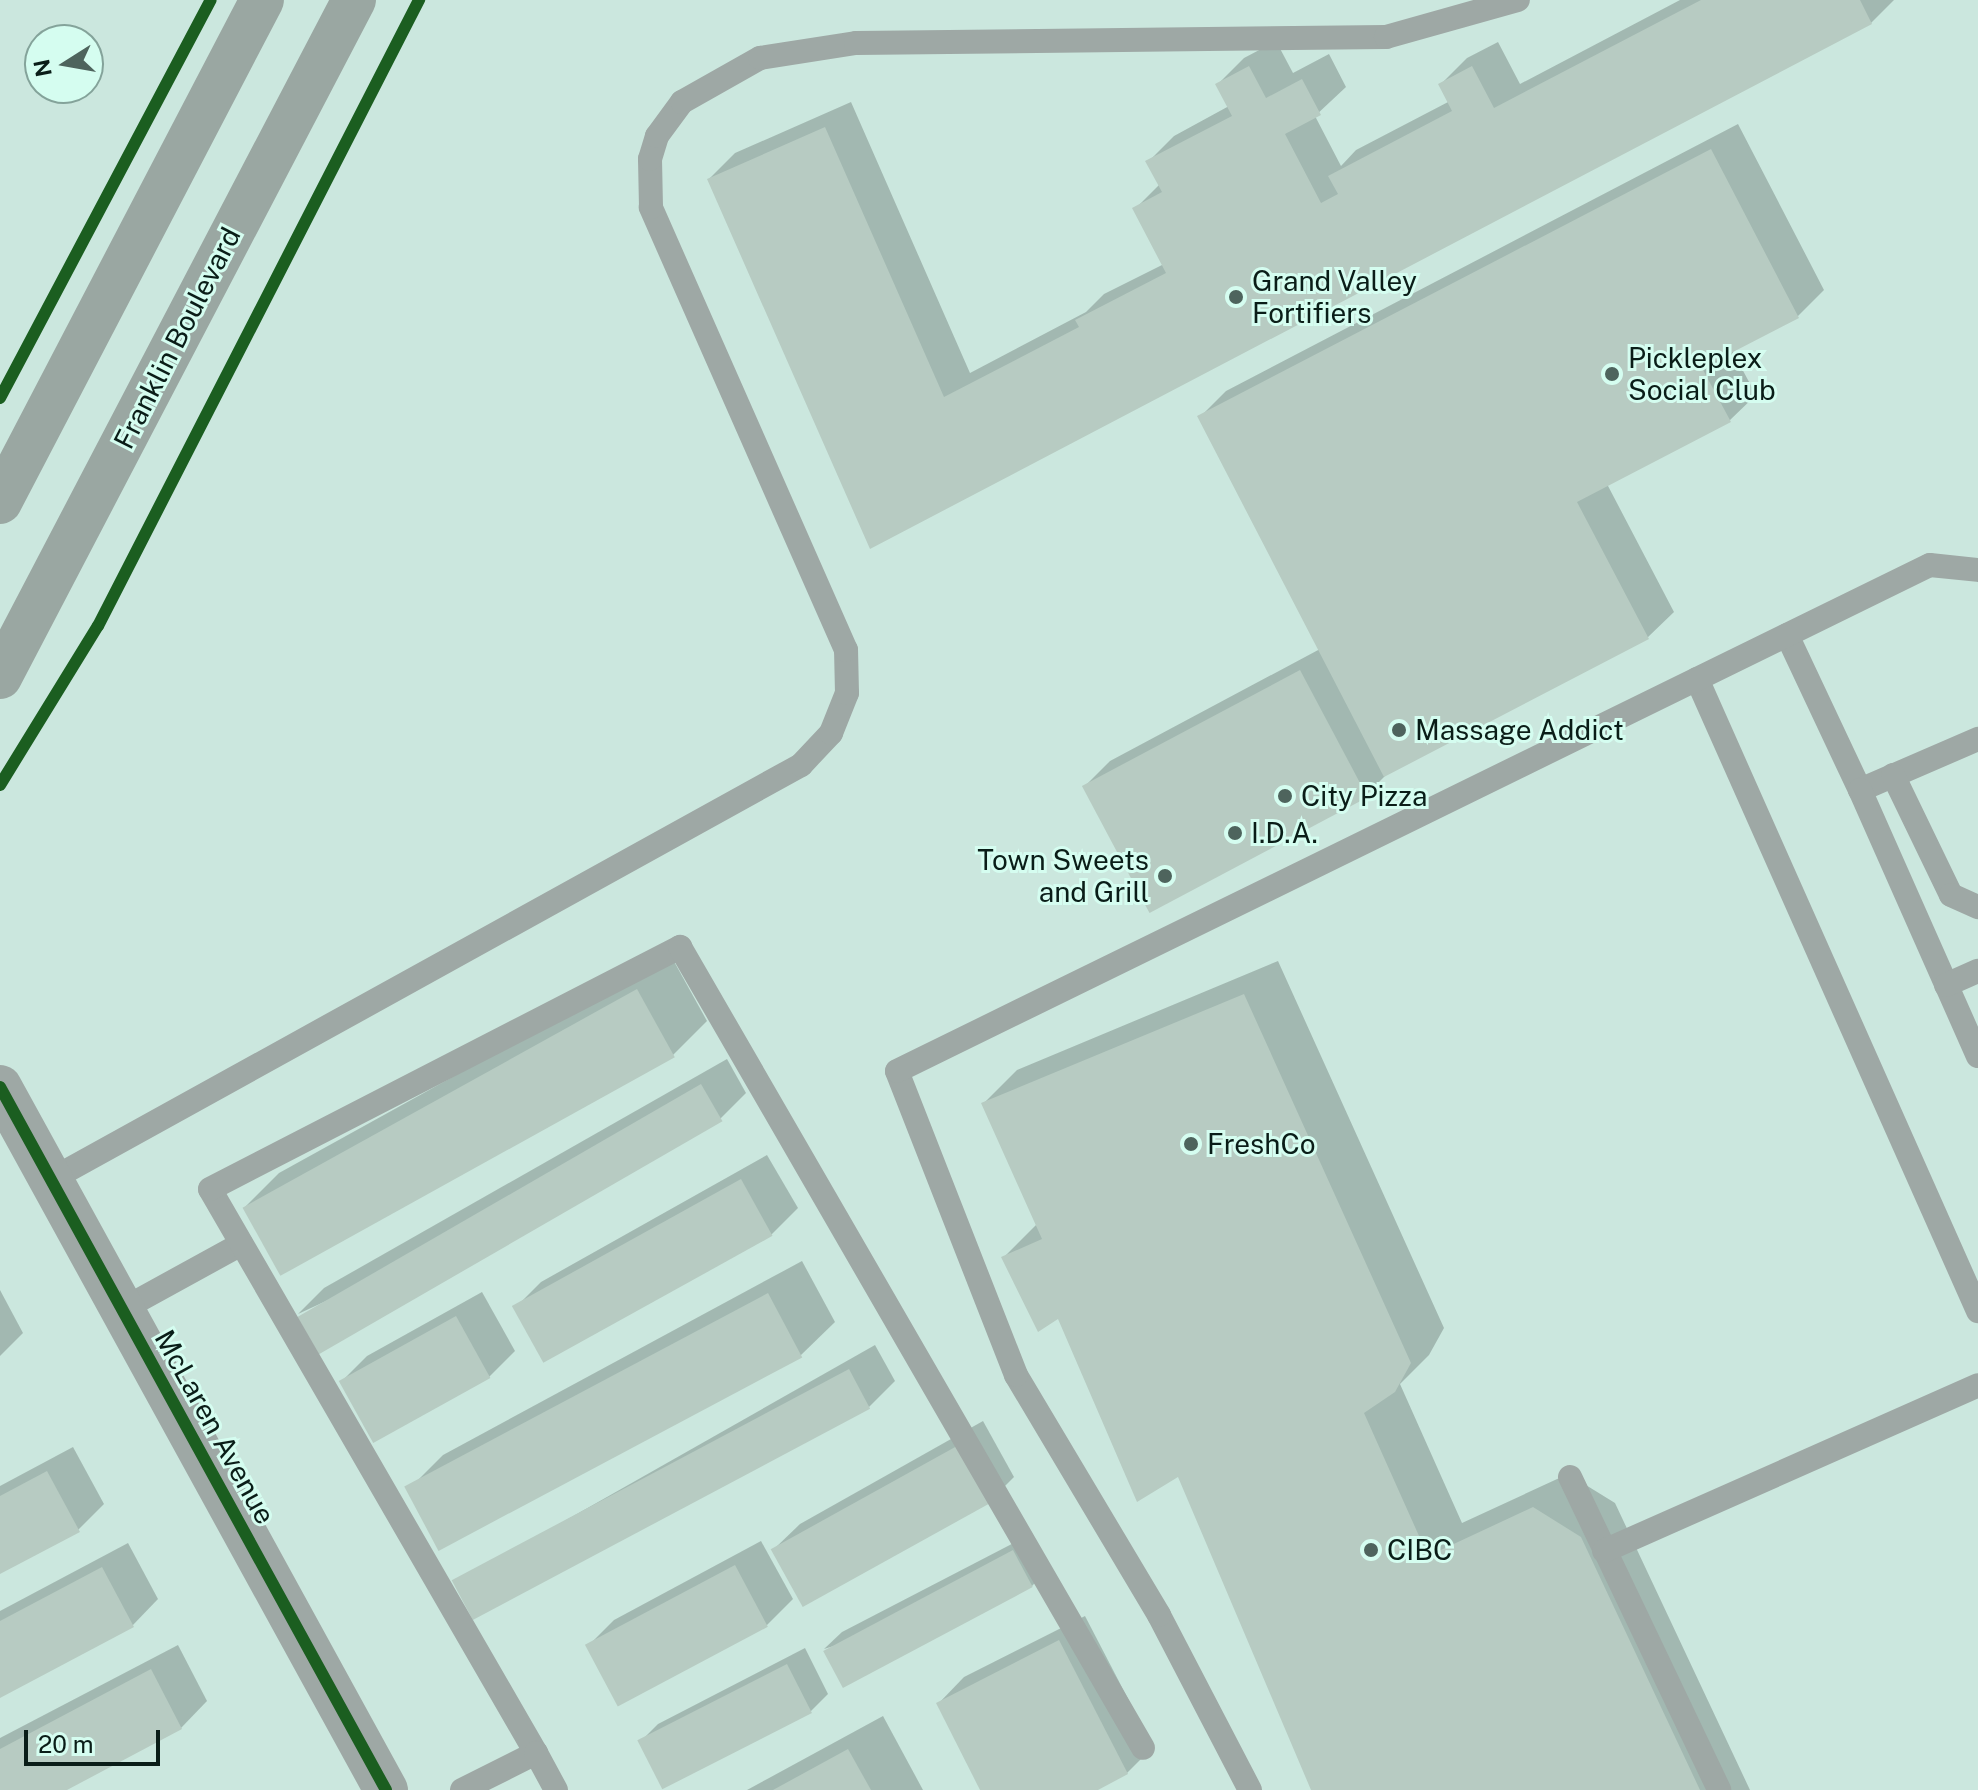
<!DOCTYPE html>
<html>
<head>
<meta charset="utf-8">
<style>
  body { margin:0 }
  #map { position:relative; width:1978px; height:1790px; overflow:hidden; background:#cbe7de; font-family:"Public Sans",sans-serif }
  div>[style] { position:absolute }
  .shadow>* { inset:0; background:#0003 }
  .building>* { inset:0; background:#b7cbc2; transform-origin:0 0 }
  .lane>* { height:24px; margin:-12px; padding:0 12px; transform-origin:12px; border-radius:12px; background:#9ea8a5 }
  .street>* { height:44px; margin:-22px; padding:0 22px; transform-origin:22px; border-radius:22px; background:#9ea8a5 }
  .secondary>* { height:44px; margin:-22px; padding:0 22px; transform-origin:22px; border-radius:22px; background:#9aa7a2 }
  .cycleway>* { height:12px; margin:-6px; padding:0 6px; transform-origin:6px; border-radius:6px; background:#1b5e20 }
  .dots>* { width:22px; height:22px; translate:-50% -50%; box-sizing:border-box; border:4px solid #d5fdf0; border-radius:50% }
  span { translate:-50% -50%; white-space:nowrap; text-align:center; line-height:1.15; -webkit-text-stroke:6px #d5fdf0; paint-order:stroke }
  .poi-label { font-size:28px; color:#0a1d18 }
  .left { translate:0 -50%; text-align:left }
  .right { translate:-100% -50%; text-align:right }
  .street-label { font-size:28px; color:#0a1d18 }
  .north { position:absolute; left:24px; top:24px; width:80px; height:80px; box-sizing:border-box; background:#d5fdf0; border:2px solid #84a39a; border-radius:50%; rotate:259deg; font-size:22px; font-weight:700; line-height:32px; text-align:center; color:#0a1d18 }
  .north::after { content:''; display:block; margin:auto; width:28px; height:36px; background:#4e645d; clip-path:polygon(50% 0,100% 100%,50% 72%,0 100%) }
  .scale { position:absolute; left:24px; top:1730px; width:136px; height:36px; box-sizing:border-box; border:4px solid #0a1d18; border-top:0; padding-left:10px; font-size:24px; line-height:28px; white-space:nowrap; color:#0a1d18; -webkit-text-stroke:6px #d5fdf0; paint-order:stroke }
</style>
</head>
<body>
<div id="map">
  <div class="shadow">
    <i style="clip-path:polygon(1680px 0,1894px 0,1871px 23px,871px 546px,709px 179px,735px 153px,851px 102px,970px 373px,1086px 312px,1104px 294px,1164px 264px,1135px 209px,1160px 184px,1148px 162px,1174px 136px,1229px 106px,1218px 84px,1244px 58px,1276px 41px,1293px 73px,1329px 54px,1346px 87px,1315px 116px,1341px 166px,1356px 150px,1450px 101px,1441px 84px,1467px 58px,1498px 42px,1520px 84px)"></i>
    <i style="clip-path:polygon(1738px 124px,1824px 290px,1798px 316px,1732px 350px,1756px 395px,1729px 421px,1607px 484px,1674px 612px,1647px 638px,1389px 772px,1366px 795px,1084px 787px,1110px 761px,1320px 649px,1200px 417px,1226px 391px)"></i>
    <i style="clip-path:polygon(671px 956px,707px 1021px,673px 1055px,245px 1207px,279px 1173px)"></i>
    <i style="clip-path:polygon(1278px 961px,1444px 1328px,1429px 1355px,1400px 1384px,1462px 1523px,1568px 1474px,1615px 1503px,1750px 1790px,1313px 1790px,1179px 1474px,1059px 1316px,1004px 1257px,1037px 1224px,983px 1104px,1017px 1070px)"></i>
    <i style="clip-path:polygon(727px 1059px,746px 1093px,720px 1119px,298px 1314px,324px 1288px)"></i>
    <i style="clip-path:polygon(767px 1155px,798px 1208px,771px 1235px,515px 1308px,541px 1282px)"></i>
    <i style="clip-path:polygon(802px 1261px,835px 1322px,800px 1356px,408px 1490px,443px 1455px)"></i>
    <i style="clip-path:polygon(0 1290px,23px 1333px,0 1356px)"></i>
    <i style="clip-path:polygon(482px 1292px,515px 1351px,489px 1377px,341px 1382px,367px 1356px)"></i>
    <i style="clip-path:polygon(875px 1345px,895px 1381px,869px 1407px,461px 1591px,487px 1565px)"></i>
    <i style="clip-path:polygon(983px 1421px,1014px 1477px,988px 1503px,773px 1550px,800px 1524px)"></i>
    <i style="clip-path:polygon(73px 1447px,104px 1504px,78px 1530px,0 1572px,0 1486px)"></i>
    <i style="clip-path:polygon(1031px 1534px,1049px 1568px,1032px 1586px,824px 1649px,842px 1632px)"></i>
    <i style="clip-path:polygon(761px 1541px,793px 1599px,766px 1626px,588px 1646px,614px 1620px)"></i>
    <i style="clip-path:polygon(128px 1543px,158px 1599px,132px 1626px,0 1695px,0 1611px)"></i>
    <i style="clip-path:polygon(1085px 1616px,1153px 1747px,1127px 1773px,1093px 1790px,982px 1790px,938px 1704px,964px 1677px)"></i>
    <i style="clip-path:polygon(178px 1645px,207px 1701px,181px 1728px,63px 1790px,0 1790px,0 1738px)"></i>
    <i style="clip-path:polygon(805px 1648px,828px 1694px,811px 1711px,640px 1742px,658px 1724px)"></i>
    <i style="clip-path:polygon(883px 1716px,923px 1790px,747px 1790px)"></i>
  </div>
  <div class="building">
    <i style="clip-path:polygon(1701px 0,1860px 0,1872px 24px,870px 549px,707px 179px,825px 127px,944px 397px,1079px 327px,1075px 320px,1166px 273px,1132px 208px,1162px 192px,1145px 161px,1232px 116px,1215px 84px,1249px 66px,1266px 98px,1302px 79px,1321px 115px,1285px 134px,1321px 203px,1338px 194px,1328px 176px,1452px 111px,1438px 84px,1472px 66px,1494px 108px)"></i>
    <i style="clip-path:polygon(1711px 149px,1799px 318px,1702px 368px,1731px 422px,1577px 502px,1649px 639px,1384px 777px,1197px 416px)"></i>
    <i style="left:1300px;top:670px;width:144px;height:247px;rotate:62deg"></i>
    <i style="left:637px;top:989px;width:78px;height:451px;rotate:61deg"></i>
    <i style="clip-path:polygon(1244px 994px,1411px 1363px,1395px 1392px,1364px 1413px,1428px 1556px,1533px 1507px,1581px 1537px,1700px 1790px,1311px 1790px,1178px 1477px,1137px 1502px,1058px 1319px,1038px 1332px,1001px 1257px,1042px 1239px,981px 1103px)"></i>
    <i style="left:701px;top:1084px;width:43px;height:466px;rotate:60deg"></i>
    <i style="left:741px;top:1179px;width:65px;height:262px;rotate:61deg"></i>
    <i style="left:768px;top:1293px;width:73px;height:412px;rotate:62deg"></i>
    <i style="left:456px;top:1316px;width:71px;height:134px;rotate:61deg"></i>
    <i style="left:849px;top:1369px;width:45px;height:450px;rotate:62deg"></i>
    <i style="left:957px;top:1446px;width:66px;height:213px;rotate:61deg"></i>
    <i style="clip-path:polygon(47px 1471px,80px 1532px,0 1574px,0 1496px)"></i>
    <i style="left:1013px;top:1550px;width:42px;height:215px;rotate:62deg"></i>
    <i style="left:735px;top:1565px;width:70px;height:170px;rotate:62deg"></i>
    <i style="clip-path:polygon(102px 1567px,134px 1627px,0 1698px,0 1621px)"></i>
    <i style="clip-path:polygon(1059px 1640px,1128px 1774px,1098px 1790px,980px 1790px,936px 1703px)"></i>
    <i style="left:787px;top:1664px;width:55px;height:168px;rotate:63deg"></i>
    <i style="clip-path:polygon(151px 1669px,182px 1729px,67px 1790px,0 1790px,0 1749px)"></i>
    <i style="clip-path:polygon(848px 1749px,871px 1790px,773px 1790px)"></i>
  </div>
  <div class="lane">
    <i style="left:1787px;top:635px;width:171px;rotate:64.8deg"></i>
    <i style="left:1860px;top:790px;width:129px;rotate:-23.4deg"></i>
    <i style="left:1697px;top:679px;width:692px;rotate:66.03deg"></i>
    <i style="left:1893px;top:775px;width:133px;rotate:64.2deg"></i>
    <i style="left:1951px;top:895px;width:30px;rotate:24deg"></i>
    <i style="left:1860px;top:790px;width:291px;rotate:66.1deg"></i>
    <i style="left:1946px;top:985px;width:35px;rotate:-24deg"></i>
    <i style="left:52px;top:1179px;width:856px;rotate:-28.93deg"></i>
    <i style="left:801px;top:765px;width:44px;rotate:-46.8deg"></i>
    <i style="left:831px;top:733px;width:43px;rotate:-68.2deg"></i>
    <i style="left:847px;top:693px;width:43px;rotate:-91.3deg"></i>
    <i style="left:846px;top:650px;width:484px;rotate:-113.8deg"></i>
    <i style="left:651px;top:207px;width:48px;rotate:-91.2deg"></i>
    <i style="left:650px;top:159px;width:24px;rotate:-73deg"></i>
    <i style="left:657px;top:136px;width:42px;rotate:-53.7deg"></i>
    <i style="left:682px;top:102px;width:90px;rotate:-29.4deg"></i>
    <i style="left:760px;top:58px;width:97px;rotate:-8.9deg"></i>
    <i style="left:856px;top:43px;width:530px;rotate:-0.65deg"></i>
    <i style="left:1386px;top:37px;width:137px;rotate:-15.7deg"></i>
    <i style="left:123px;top:1309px;width:135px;rotate:-28.8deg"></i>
    <i style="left:1570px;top:1477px;width:347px;rotate:64.5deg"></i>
    <i style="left:1604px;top:1551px;width:409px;rotate:-23.9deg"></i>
    <i style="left:536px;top:1753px;width:651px;rotate:-120.03deg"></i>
    <i style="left:210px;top:1189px;width:529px;rotate:-27.24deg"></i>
    <i style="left:680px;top:947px;width:925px;rotate:59.97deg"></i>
    <i style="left:462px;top:1790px;width:83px;rotate:-26.6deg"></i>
    <i style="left:536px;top:1753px;width:42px;rotate:61.6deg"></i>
    <i style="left:1250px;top:1790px;width:197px;rotate:-117.5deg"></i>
    <i style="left:1159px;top:1615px;width:279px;rotate:-120.8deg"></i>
    <i style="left:1016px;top:1375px;width:326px;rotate:-111.4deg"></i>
    <i style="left:897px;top:1071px;width:1150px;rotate:-26.1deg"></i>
    <i style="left:1930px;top:565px;width:48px;rotate:5.9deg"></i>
  </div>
  <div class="street">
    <i style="left:0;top:1087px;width:802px;rotate:61.23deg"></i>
  </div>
  <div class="secondary">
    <i style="left:0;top:502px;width:566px;rotate:-62.44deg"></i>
    <i style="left:0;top:677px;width:764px;rotate:-62.4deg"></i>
  </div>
  <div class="cycleway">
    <i style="left:0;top:398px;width:450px;rotate:-62.1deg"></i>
    <i style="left:0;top:785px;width:187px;rotate:-58.4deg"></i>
    <i style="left:98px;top:626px;width:704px;rotate:-62.85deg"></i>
    <i style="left:0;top:1087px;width:802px;rotate:61.23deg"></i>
  </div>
  <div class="dots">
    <i style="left:1236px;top:297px;background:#4e645d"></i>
    <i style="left:1612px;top:374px;background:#4e645d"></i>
    <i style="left:1399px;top:730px;background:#4e645d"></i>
    <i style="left:1285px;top:796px;background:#4e645d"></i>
    <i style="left:1235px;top:833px;background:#4e645d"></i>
    <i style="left:1165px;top:876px;background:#4e645d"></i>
    <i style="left:1191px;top:1144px;background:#4e645d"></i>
    <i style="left:1371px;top:1550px;background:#4e645d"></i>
  </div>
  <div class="poi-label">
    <span class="left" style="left:1252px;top:297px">Grand Valley<br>Fortifiers</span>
    <span class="left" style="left:1628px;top:374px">Pickleplex<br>Social Club</span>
    <span class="left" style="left:1415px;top:730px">Massage Addict</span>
    <span class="left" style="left:1301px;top:796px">City Pizza</span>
    <span class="left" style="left:1251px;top:833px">I.D.A.</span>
    <span class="right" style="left:1149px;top:876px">Town Sweets<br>and Grill</span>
    <span class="left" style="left:1207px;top:1144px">FreshCo</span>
    <span class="left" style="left:1387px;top:1550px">CIBC</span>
  </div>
  <div class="street-label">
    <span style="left:177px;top:338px;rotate:-63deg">Franklin Boulevard</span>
    <span style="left:215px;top:1427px;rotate:61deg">McLaren Avenue</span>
  </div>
  <div class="north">N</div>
  <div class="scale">20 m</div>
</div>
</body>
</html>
